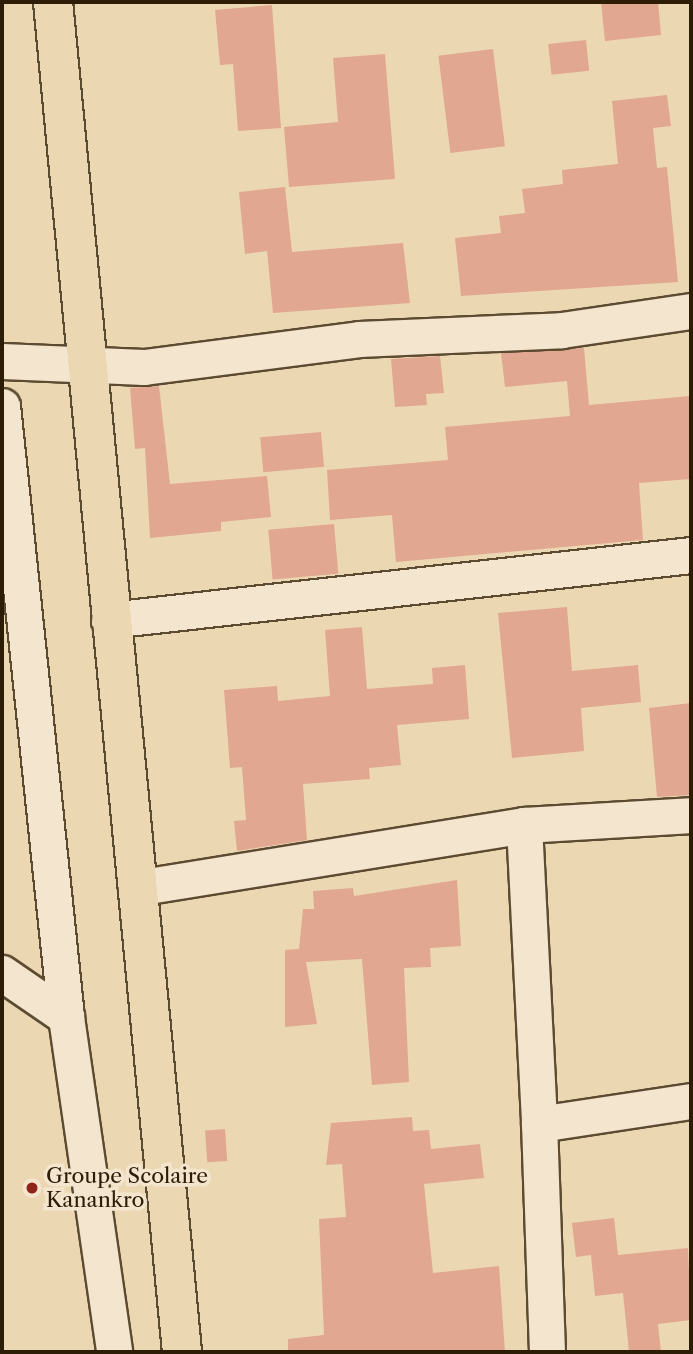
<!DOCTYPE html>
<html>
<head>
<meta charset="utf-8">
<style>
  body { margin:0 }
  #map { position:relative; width:693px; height:1354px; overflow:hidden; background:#ecd7b3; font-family:"Libre Caslon Text",serif }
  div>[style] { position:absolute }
  .building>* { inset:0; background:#e1a791; transform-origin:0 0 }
  .roads { filter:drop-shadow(2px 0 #5d4b31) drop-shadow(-2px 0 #5d4b31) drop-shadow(0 2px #5d4b31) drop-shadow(0 -2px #5d4b31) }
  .minor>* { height:35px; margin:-17.5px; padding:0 17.5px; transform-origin:17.5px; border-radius:17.5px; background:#f3e5ce }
  .major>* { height:38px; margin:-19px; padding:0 19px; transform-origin:19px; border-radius:19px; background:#ecd7b3 }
  .dots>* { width:19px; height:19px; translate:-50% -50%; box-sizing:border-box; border:4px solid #f3e5ce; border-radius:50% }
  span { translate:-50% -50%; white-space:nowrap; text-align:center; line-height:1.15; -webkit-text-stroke:7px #f3e5ce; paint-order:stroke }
  .poi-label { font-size:21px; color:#2d1c06 }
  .left { translate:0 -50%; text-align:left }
  .frame { position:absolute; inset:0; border:4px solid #2d1c06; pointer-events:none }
</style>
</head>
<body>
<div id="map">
  <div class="building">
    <i style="clip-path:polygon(601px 2px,658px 2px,661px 35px,605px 41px)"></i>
    <i style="clip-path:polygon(272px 5px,281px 128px,238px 131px,233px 64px,220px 65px,215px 10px)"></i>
    <i style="left:586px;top:40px;width:31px;height:38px;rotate:84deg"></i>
    <i style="left:493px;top:49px;width:98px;height:55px;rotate:83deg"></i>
    <i style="clip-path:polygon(385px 54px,395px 179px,289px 187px,284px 127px,338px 122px,333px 58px)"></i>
    <i style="clip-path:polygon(667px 95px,671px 126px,653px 128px,657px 168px,667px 167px,678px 282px,461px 296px,455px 238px,501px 233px,499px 216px,525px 213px,522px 189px,563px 184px,562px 170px,618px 164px,612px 101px)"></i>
    <i style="clip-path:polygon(285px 187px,292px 252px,403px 243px,410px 303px,273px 313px,267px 251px,245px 254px,239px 192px)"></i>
    <i style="clip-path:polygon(584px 348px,589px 405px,690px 396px,691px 479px,639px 483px,643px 540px,396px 562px,392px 515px,330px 520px,327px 470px,448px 460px,445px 427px,570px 416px,567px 381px,505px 387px,501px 353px)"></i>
    <i style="clip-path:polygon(440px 356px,444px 393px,426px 394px,427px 405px,395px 407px,391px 359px)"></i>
    <i style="clip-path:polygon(159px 386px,170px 484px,267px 476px,271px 517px,221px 522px,221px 531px,150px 538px,145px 448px,135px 449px,130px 388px)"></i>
    <i style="left:321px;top:432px;width:35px;height:61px;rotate:85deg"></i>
    <i style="left:334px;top:524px;width:50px;height:66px;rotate:85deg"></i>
    <i style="clip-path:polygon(567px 607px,572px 671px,638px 665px,641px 702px,581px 708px,584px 751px,512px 758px,498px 613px)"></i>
    <i style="clip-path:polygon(362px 627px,367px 689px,433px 684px,432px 668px,465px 665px,469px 719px,397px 725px,401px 765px,369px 768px,370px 779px,303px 784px,307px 840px,237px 851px,234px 821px,246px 820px,242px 767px,230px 768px,224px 690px,277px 686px,278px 701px,330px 696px,325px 630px)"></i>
    <i style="clip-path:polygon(691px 703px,691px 795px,657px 797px,649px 708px)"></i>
    <i style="clip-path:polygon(457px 880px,461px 946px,430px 948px,431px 967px,404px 968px,409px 1082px,372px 1085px,362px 959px,306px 962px,317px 1024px,285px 1027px,285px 950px,299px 949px,303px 909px,314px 909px,313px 891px,353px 888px,354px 896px)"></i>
    <i style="clip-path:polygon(412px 1117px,413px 1131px,429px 1130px,431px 1149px,480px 1144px,484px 1178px,424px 1184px,433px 1273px,499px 1266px,505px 1352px,288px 1352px,288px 1339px,324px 1335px,319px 1219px,346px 1217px,342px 1164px,326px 1165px,331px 1123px)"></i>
    <i style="left:225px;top:1129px;width:32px;height:20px;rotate:86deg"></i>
    <i style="clip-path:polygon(614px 1218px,618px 1255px,688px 1248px,691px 1320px,658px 1324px,661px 1352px,629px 1352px,623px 1293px,595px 1296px,591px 1255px,576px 1257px,572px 1223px)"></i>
  </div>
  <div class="roads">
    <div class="minor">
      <i style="left:2px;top:361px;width:142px;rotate:2.4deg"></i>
      <i style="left:144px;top:367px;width:217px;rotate:-7.4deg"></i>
      <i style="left:359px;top:339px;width:203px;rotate:-2.5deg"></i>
      <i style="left:562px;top:330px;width:130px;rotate:-8.4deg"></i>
      <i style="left:2px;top:406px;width:614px;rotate:84.02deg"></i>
      <i style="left:66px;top:1017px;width:338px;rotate:81.8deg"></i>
      <i style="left:109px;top:620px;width:586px;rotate:-6.37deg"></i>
      <i style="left:524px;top:825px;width:299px;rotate:87.1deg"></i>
      <i style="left:136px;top:888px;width:393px;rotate:-9.2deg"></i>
      <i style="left:524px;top:825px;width:167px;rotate:-3.4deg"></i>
      <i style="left:2px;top:973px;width:78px;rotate:34.5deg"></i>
      <i style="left:547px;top:1352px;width:228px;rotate:-92deg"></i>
      <i style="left:539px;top:1124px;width:154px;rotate:-8.6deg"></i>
    </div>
    <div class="major">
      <i style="left:53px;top:2px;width:1356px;rotate:84.54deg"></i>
    </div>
  </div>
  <div class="dots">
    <i style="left:32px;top:1188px;background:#8f2418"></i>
  </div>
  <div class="poi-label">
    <span class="left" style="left:46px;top:1188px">Groupe Scolaire<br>Kanankro</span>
  </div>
  <div class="frame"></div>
</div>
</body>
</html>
